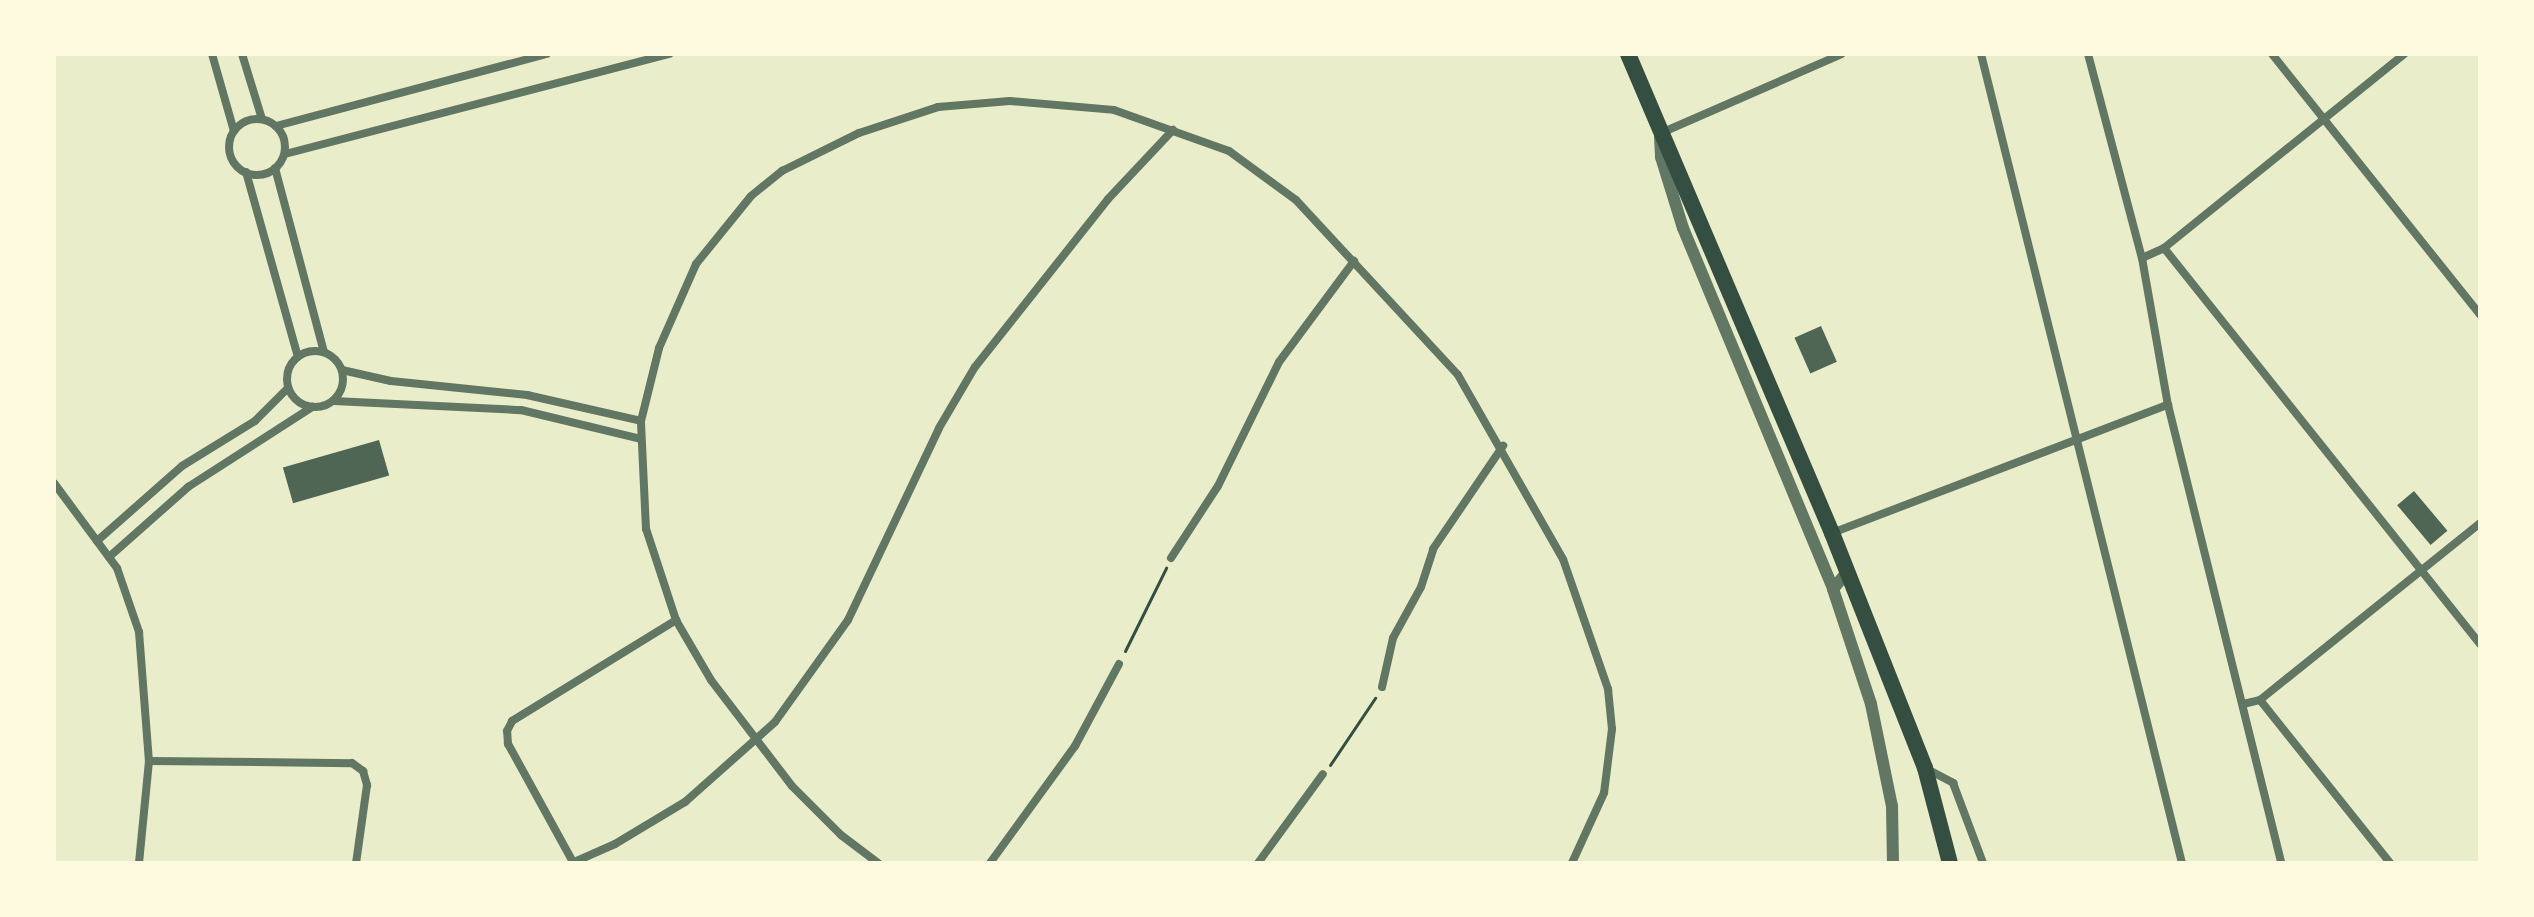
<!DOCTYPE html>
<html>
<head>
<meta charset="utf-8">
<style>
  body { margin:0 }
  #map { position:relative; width:2534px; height:917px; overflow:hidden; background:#e9edc9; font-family:"Fira Sans Condensed",sans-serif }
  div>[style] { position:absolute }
  .building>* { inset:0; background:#4f6655; transform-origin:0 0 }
  .path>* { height:3px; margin:-1.5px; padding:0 1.5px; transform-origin:1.5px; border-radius:1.5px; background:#344e41 }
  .minor>* { height:8px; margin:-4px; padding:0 4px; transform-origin:4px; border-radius:4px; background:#617663 }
  .minor>.ring { margin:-4px; padding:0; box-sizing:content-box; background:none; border:8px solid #617663; border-radius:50% }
  .tertiary>* { height:12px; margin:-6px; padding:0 6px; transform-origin:6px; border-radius:6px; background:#617663 }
  .primary>* { height:16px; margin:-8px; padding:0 8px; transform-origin:8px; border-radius:8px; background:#344e41 }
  span { translate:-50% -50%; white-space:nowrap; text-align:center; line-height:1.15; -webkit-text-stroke:6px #fefae0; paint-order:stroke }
  .frame { position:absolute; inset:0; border:56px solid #fefae0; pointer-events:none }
</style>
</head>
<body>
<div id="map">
  <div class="building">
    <i style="left:1821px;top:326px;width:39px;height:29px;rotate:66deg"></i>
    <i style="left:379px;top:440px;width:37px;height:100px;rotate:74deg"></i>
    <i style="left:2414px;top:491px;width:52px;height:22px;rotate:50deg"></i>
  </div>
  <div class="path">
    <i style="left:1125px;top:651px;width:93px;rotate:-63.7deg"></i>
    <i style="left:1330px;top:765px;width:81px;rotate:-56.1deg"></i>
  </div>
  <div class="minor">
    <i style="left:212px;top:54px;width:80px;rotate:74.1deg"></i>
    <i style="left:242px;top:54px;width:68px;rotate:72.9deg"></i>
    <i style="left:1981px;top:54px;width:834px;rotate:76.05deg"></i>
    <i style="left:2088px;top:54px;width:211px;rotate:75.2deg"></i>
    <i style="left:2142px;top:258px;width:149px;rotate:80deg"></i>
    <i style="left:2168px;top:405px;width:472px;rotate:76.1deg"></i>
    <i style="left:2272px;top:54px;width:334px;rotate:51.4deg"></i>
    <i class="ring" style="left:229px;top:119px;width:48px;height:48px"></i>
    <i style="left:276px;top:126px;width:280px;rotate:-14.9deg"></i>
    <i style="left:1661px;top:133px;width:197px;rotate:-23.6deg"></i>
    <i style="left:285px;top:154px;width:397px;rotate:-14.6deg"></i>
    <i style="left:275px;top:168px;width:190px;rotate:75.1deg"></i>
    <i style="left:246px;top:172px;width:192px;rotate:74.3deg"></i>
    <i style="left:2164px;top:248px;width:507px;rotate:51.41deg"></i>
    <i style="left:2142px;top:258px;width:24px;rotate:-24deg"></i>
    <i style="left:2164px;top:248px;width:309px;rotate:-38.9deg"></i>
    <i class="ring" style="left:287px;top:351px;width:48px;height:48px"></i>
    <i style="left:342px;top:370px;width:50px;rotate:12.7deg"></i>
    <i style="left:391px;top:381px;width:137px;rotate:5.9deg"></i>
    <i style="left:527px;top:395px;width:117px;rotate:12.8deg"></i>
    <i style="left:334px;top:401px;width:187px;rotate:2.8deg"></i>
    <i style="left:521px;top:410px;width:123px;rotate:13.6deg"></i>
    <i style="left:54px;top:483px;width:106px;rotate:53.5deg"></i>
    <i style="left:117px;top:568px;width:68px;rotate:71deg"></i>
    <i style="left:139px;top:632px;width:129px;rotate:85.6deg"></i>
    <i style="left:149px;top:761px;width:102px;rotate:95.6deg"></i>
    <i style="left:1832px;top:533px;width:360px;rotate:-20.9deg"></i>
    <i style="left:97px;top:541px;width:113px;rotate:-41.4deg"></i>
    <i style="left:182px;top:466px;width:86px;rotate:-31.7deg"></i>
    <i style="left:255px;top:421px;width:47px;rotate:-45deg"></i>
    <i style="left:109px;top:557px;width:106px;rotate:-41.5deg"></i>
    <i style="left:188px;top:487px;width:148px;rotate:-32.8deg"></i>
    <i style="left:1171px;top:558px;width:86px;rotate:-56.9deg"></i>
    <i style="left:1218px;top:486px;width:138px;rotate:-63.8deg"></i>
    <i style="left:1279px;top:362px;width:126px;rotate:-53.4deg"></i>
    <i style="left:1382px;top:687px;width:50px;rotate:-77.3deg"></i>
    <i style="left:1393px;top:638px;width:58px;rotate:-61.2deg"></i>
    <i style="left:1421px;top:587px;width:40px;rotate:-72deg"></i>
    <i style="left:1433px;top:549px;width:125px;rotate:-55.8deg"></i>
    <i style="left:2260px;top:700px;width:208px;rotate:51.4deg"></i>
    <i style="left:2243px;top:704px;width:17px;rotate:-13deg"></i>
    <i style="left:2260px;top:700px;width:282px;rotate:-38.8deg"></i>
    <i style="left:149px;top:761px;width:203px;rotate:0.6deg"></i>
    <i style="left:352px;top:763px;width:14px;rotate:36deg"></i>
    <i style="left:363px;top:771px;width:15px;rotate:74deg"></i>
    <i style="left:367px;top:785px;width:79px;rotate:98deg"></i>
    <i style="left:1927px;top:769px;width:30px;rotate:28deg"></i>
    <i style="left:1953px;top:783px;width:85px;rotate:69.4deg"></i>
    <i style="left:573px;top:862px;width:135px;rotate:-118.8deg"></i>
    <i style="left:508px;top:744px;width:13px;rotate:-94deg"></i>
    <i style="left:507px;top:731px;width:11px;rotate:-63deg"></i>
    <i style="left:512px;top:721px;width:193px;rotate:-31.6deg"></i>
    <i style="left:572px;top:863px;width:47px;rotate:-23.8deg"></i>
    <i style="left:615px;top:844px;width:82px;rotate:-31deg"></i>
    <i style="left:685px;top:802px;width:120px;rotate:-41.6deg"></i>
    <i style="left:775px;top:722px;width:125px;rotate:-54.4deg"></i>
    <i style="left:848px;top:620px;width:212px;rotate:-64.6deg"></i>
    <i style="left:939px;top:428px;width:71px;rotate:-59.5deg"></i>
    <i style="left:975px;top:367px;width:214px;rotate:-51.6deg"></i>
    <i style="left:1108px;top:199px;width:95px;rotate:-46.7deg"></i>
    <i style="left:878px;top:863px;width:46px;rotate:-142.9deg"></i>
    <i style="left:841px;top:835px;width:69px;rotate:-135deg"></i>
    <i style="left:792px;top:786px;width:133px;rotate:-127.4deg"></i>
    <i style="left:711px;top:680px;width:69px;rotate:-120.3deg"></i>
    <i style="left:676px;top:620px;width:96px;rotate:-108.2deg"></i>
    <i style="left:646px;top:529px;width:108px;rotate:-92.7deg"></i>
    <i style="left:641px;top:421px;width:75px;rotate:-76.1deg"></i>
    <i style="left:659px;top:348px;width:92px;rotate:-66.2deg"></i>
    <i style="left:696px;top:264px;width:87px;rotate:-51deg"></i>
    <i style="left:751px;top:196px;width:40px;rotate:-39deg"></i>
    <i style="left:782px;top:171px;width:86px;rotate:-26.3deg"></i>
    <i style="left:859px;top:133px;width:83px;rotate:-18.2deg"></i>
    <i style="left:938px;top:107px;width:72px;rotate:-4.8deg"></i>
    <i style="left:1010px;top:101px;width:104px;rotate:4.9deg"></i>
    <i style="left:1114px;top:110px;width:122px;rotate:19.6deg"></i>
    <i style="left:1229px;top:151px;width:83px;rotate:36.2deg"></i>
    <i style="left:1296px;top:200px;width:238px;rotate:47.2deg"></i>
    <i style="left:1458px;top:375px;width:212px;rotate:60.3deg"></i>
    <i style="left:1563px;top:559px;width:138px;rotate:70.9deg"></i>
    <i style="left:1608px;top:689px;width:40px;rotate:84.3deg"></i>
    <i style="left:1612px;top:729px;width:64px;rotate:97.1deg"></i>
    <i style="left:1604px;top:793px;width:77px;rotate:114.6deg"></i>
    <i style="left:990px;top:863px;width:145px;rotate:-54deg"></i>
    <i style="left:1075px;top:746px;width:93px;rotate:-61.8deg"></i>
    <i style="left:1258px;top:863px;width:110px;rotate:-53.9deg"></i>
  </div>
  <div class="tertiary">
    <i style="left:1660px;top:137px;width:20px;rotate:87deg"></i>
    <i style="left:1661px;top:157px;width:74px;rotate:72.8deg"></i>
    <i style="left:1683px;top:228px;width:391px;rotate:67.4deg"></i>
    <i style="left:1847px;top:572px;width:22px;rotate:129deg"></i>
    <i style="left:1833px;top:589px;width:121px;rotate:71.7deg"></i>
    <i style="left:1871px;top:704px;width:104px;rotate:78.4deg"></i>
    <i style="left:1892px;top:806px;width:57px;rotate:89deg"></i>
  </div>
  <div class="primary">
    <i style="left:1628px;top:54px;width:521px;rotate:66.93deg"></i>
    <i style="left:1832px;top:533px;width:253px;rotate:68.4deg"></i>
    <i style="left:1925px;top:768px;width:98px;rotate:75.3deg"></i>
  </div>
  <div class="frame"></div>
</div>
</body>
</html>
